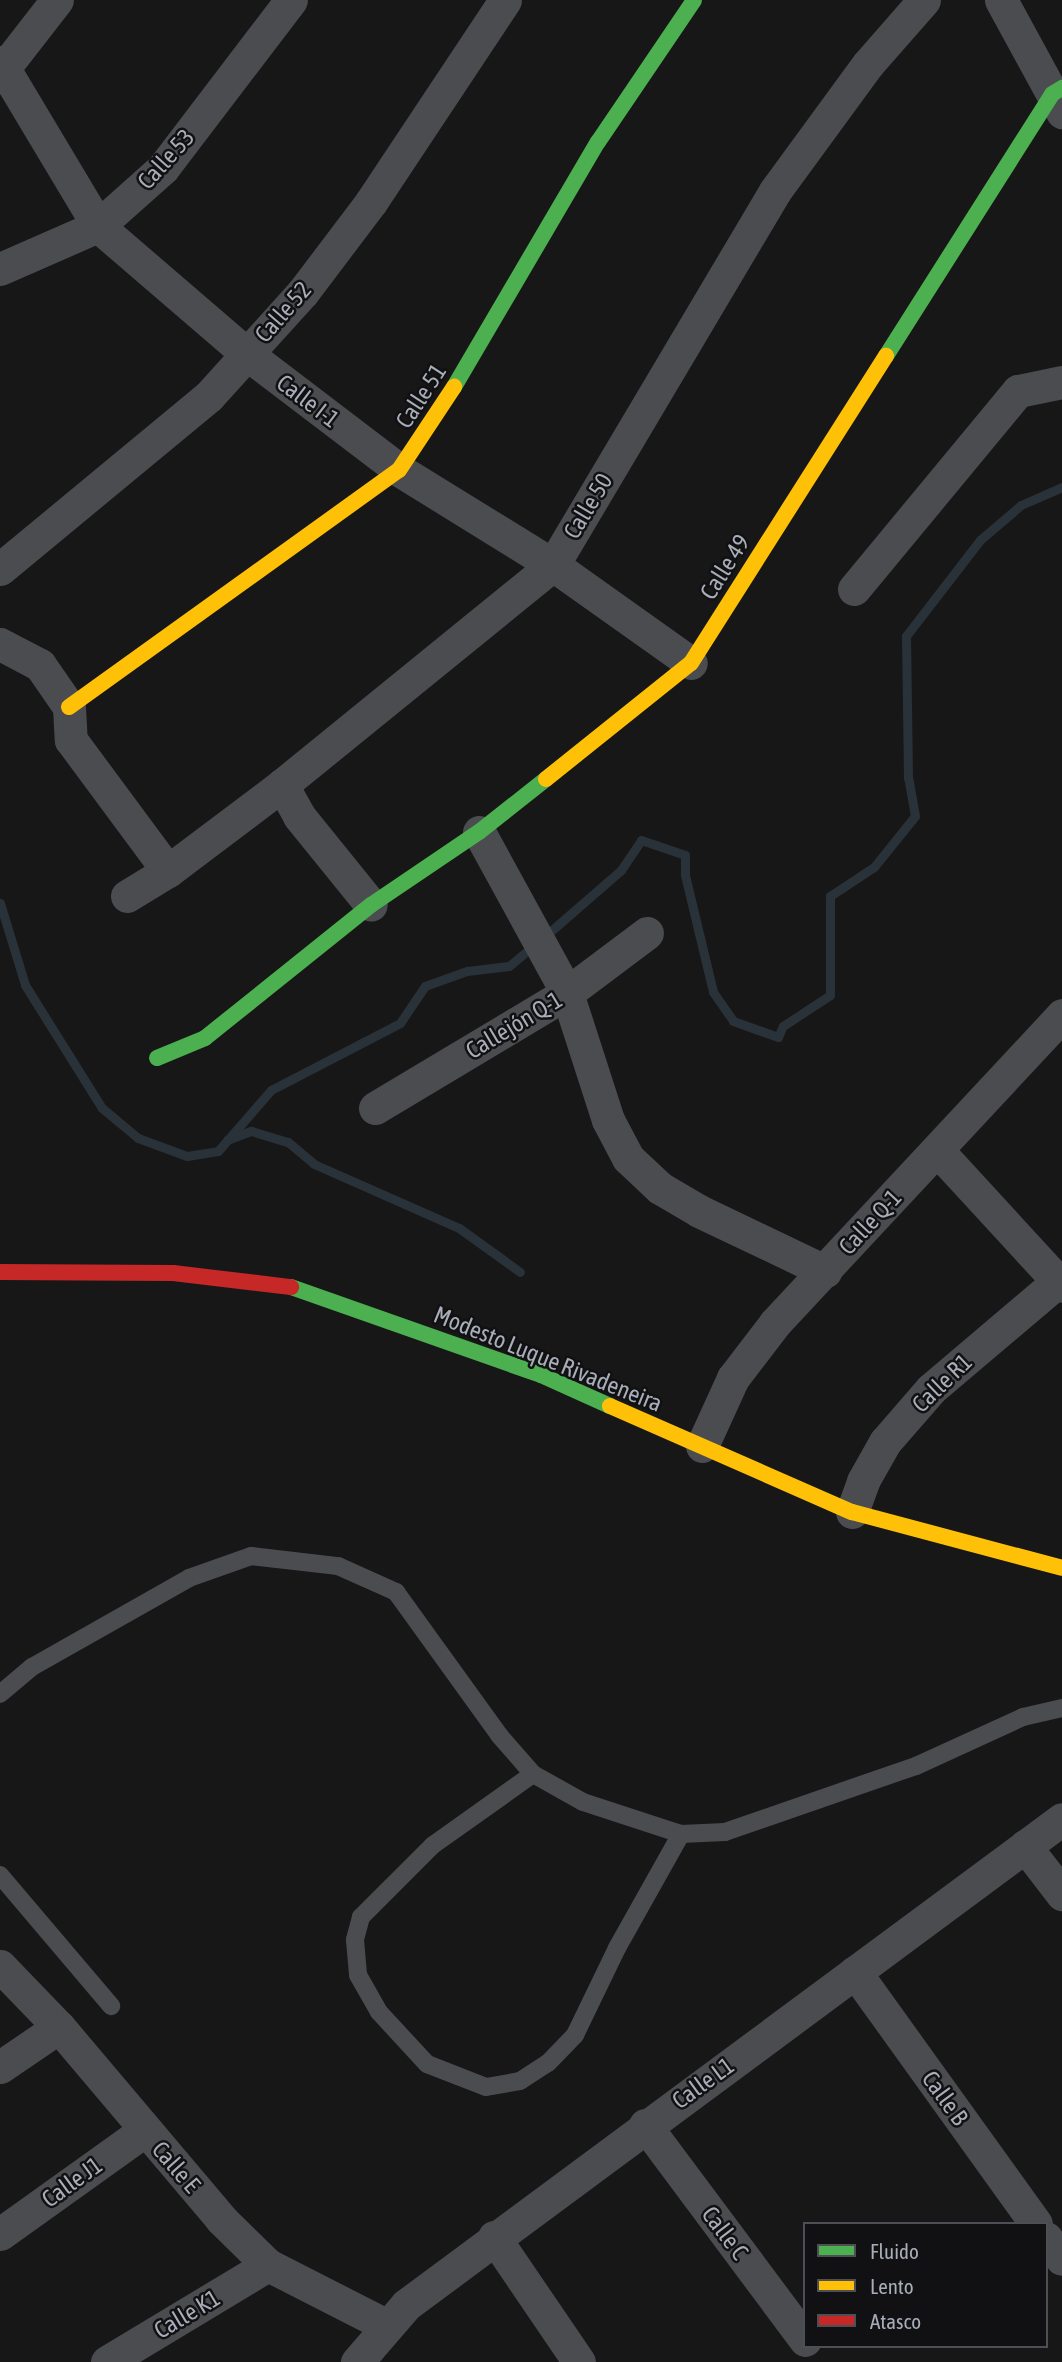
<!DOCTYPE html>
<html>
<head>
<meta charset="utf-8">
<style>
  body { margin:0 }
  #map { position:relative; width:1062px; height:2362px; overflow:hidden; background:#171717; font-family:"Asap Condensed",sans-serif }
  div>[style] { position:absolute }
  .stream>* { height:9px; margin:-4.5px; padding:0 4.5px; transform-origin:4.5px; border-radius:4.5px; background:#2a3239 }
  .lane>* { height:18px; margin:-9px; padding:0 9px; transform-origin:9px; border-radius:9px; background:#4b4c50 }
  .street>* { height:33px; margin:-16.5px; padding:0 16.5px; transform-origin:16.5px; border-radius:16.5px; background:#4b4c50 }
  .fast>* { height:16px; margin:-8px; padding:0 8px; transform-origin:8px; border-radius:8px; background:#4caf50 }
  .slow>* { height:16px; margin:-8px; padding:0 8px; transform-origin:8px; border-radius:8px; background:#ffc107 }
  .jam>* { height:16px; margin:-8px; padding:0 8px; transform-origin:8px; border-radius:8px; background:#c62828 }
  span { translate:-50% -50%; white-space:nowrap; text-align:center; line-height:1.15; -webkit-text-stroke:5px #111113; paint-order:stroke }
  .street-label { font-size:24px; color:#a8adb8 }
  .legend { position:absolute; left:803px; top:2222px; width:245px; height:126px; box-sizing:border-box; background:#111113; border:2px solid #4d4f55; margin:0; padding:9px 12px; list-style:none; font-size:21px; color:#a8adb8 }
  .legend li { display:flex; align-items:center; gap:14px; height:35px }
  .legend b { width:35px; border:2px solid #4d4f55 }
</style>
</head>
<body>
<div id="map">
  <div class="stream">
    <i style="left:0;top:903px;width:86px;rotate:73deg"></i>
    <i style="left:25px;top:985px;width:145px;rotate:58deg"></i>
    <i style="left:102px;top:1108px;width:47px;rotate:39.8deg"></i>
    <i style="left:138px;top:1138px;width:52px;rotate:20.2deg"></i>
    <i style="left:187px;top:1156px;width:31px;rotate:-9deg"></i>
    <i style="left:218px;top:1151px;width:81px;rotate:-49deg"></i>
    <i style="left:271px;top:1090px;width:145px;rotate:-27.4deg"></i>
    <i style="left:400px;top:1023px;width:45px;rotate:-56deg"></i>
    <i style="left:425px;top:986px;width:45px;rotate:-19.7deg"></i>
    <i style="left:467px;top:971px;width:42px;rotate:-6.8deg"></i>
    <i style="left:509px;top:966px;width:31px;rotate:-40deg"></i>
    <i style="left:544px;top:937px;width:102px;rotate:-41deg"></i>
    <i style="left:621px;top:870px;width:36px;rotate:-56deg"></i>
    <i style="left:641px;top:840px;width:46px;rotate:18.8deg"></i>
    <i style="left:685px;top:855px;width:20px;rotate:90deg"></i>
    <i style="left:685px;top:875px;width:120px;rotate:76.5deg"></i>
    <i style="left:713px;top:992px;width:35px;rotate:55deg"></i>
    <i style="left:733px;top:1021px;width:48px;rotate:19.6deg"></i>
    <i style="left:778px;top:1037px;width:12px;rotate:-66deg"></i>
    <i style="left:783px;top:1026px;width:56px;rotate:-33.4deg"></i>
    <i style="left:830px;top:995px;width:99px;rotate:-90deg"></i>
    <i style="left:830px;top:896px;width:53px;rotate:-33.4deg"></i>
    <i style="left:874px;top:867px;width:65px;rotate:-51.2deg"></i>
    <i style="left:915px;top:816px;width:39px;rotate:-100deg"></i>
    <i style="left:908px;top:778px;width:142px;rotate:-90.8deg"></i>
    <i style="left:906px;top:636px;width:121px;rotate:-52.4deg"></i>
    <i style="left:980px;top:540px;width:54px;rotate:-40.5deg"></i>
    <i style="left:1021px;top:505px;width:45px;rotate:-23.7deg"></i>
    <i style="left:227px;top:1140px;width:26px;rotate:-21deg"></i>
    <i style="left:251px;top:1131px;width:39px;rotate:17deg"></i>
    <i style="left:288px;top:1142px;width:34px;rotate:40deg"></i>
    <i style="left:314px;top:1164px;width:158px;rotate:23.8deg"></i>
    <i style="left:459px;top:1228px;width:75px;rotate:35.8deg"></i>
  </div>
  <div class="lane">
    <i style="left:0;top:1694px;width:42px;rotate:-40.2deg"></i>
    <i style="left:32px;top:1667px;width:180px;rotate:-29.5deg"></i>
    <i style="left:189px;top:1578px;width:66px;rotate:-19.5deg"></i>
    <i style="left:251px;top:1556px;width:88px;rotate:6.6deg"></i>
    <i style="left:338px;top:1566px;width:64px;rotate:24.1deg"></i>
    <i style="left:396px;top:1592px;width:176px;rotate:54.2deg"></i>
    <i style="left:499px;top:1735px;width:52px;rotate:48.9deg"></i>
    <i style="left:533px;top:1774px;width:57px;rotate:29.2deg"></i>
    <i style="left:583px;top:1802px;width:103px;rotate:18.1deg"></i>
    <i style="left:681px;top:1834px;width:44px;rotate:-2.6deg"></i>
    <i style="left:725px;top:1832px;width:202px;rotate:-19.1deg"></i>
    <i style="left:916px;top:1766px;width:118px;rotate:-24.6deg"></i>
    <i style="left:1023px;top:1717px;width:40px;rotate:-13deg"></i>
    <i style="left:533px;top:1774px;width:123px;rotate:144.6deg"></i>
    <i style="left:433px;top:1845px;width:102px;rotate:135deg"></i>
    <i style="left:361px;top:1917px;width:24px;rotate:105deg"></i>
    <i style="left:355px;top:1940px;width:35px;rotate:85deg"></i>
    <i style="left:358px;top:1975px;width:43px;rotate:60.4deg"></i>
    <i style="left:379px;top:2012px;width:71px;rotate:47.3deg"></i>
    <i style="left:427px;top:2064px;width:63px;rotate:21.3deg"></i>
    <i style="left:486px;top:2087px;width:35px;rotate:-10deg"></i>
    <i style="left:520px;top:2081px;width:33px;rotate:-33deg"></i>
    <i style="left:548px;top:2063px;width:39px;rotate:-46deg"></i>
    <i style="left:575px;top:2035px;width:97px;rotate:-64.2deg"></i>
    <i style="left:617px;top:1948px;width:131px;rotate:-60.7deg"></i>
    <i style="left:0;top:1875px;width:172px;rotate:49.7deg"></i>
  </div>
  <div class="street">
    <i style="left:1001px;top:0;width:128px;rotate:61.4deg"></i>
    <i style="left:0;top:62px;width:191px;rotate:59.1deg"></i>
    <i style="left:98px;top:226px;width:196px;rotate:40.7deg"></i>
    <i style="left:247px;top:354px;width:191px;rotate:37.3deg"></i>
    <i style="left:399px;top:470px;width:181px;rotate:31.7deg"></i>
    <i style="left:553px;top:565px;width:169px;rotate:35.4deg"></i>
    <i style="left:4px;top:68px;width:86px;rotate:-52.1deg"></i>
    <i style="left:0;top:269px;width:107px;rotate:-23.7deg"></i>
    <i style="left:98px;top:226px;width:87px;rotate:-41.7deg"></i>
    <i style="left:163px;top:168px;width:211px;rotate:-52.7deg"></i>
    <i style="left:0;top:569px;width:271px;rotate:-39.6deg"></i>
    <i style="left:209px;top:396px;width:140px;rotate:-47.9deg"></i>
    <i style="left:303px;top:292px;width:113px;rotate:-52.9deg"></i>
    <i style="left:371px;top:202px;width:242px;rotate:-56.4deg"></i>
    <i style="left:854px;top:589px;width:257px;rotate:-50.4deg"></i>
    <i style="left:1018px;top:391px;width:45px;rotate:-11.6deg"></i>
    <i style="left:0;top:644px;width:45px;rotate:27.7deg"></i>
    <i style="left:40px;top:665px;width:51px;rotate:55.4deg"></i>
    <i style="left:69px;top:707px;width:33px;rotate:87deg"></i>
    <i style="left:71px;top:740px;width:163px;rotate:53.5deg"></i>
    <i style="left:282px;top:785px;width:35px;rotate:61deg"></i>
    <i style="left:299px;top:816px;width:114px;rotate:51deg"></i>
    <i style="left:479px;top:832px;width:183px;rotate:61.3deg"></i>
    <i style="left:567px;top:993px;width:133px;rotate:72.1deg"></i>
    <i style="left:608px;top:1120px;width:43px;rotate:62.2deg"></i>
    <i style="left:628px;top:1158px;width:44px;rotate:43.2deg"></i>
    <i style="left:660px;top:1188px;width:45px;rotate:30.5deg"></i>
    <i style="left:699px;top:1211px;width:140px;rotate:25.5deg"></i>
    <i style="left:127px;top:896px;width:48px;rotate:-31.4deg"></i>
    <i style="left:168px;top:871px;width:143px;rotate:-37deg"></i>
    <i style="left:282px;top:785px;width:349px;rotate:-39.1deg"></i>
    <i style="left:553px;top:565px;width:435px;rotate:-59.3deg"></i>
    <i style="left:775px;top:191px;width:157px;rotate:-53.8deg"></i>
    <i style="left:868px;top:64px;width:85px;rotate:-48.8deg"></i>
    <i style="left:375px;top:1108px;width:224px;rotate:-30.9deg"></i>
    <i style="left:567px;top:993px;width:100px;rotate:-36.9deg"></i>
    <i style="left:938px;top:1151px;width:183px;rotate:47.4deg"></i>
    <i style="left:702px;top:1446px;width:75px;rotate:-65.5deg"></i>
    <i style="left:733px;top:1378px;width:69px;rotate:-52.6deg"></i>
    <i style="left:775px;top:1323px;width:421px;rotate:-47deg"></i>
    <i style="left:852px;top:1512px;width:33px;rotate:-70deg"></i>
    <i style="left:863px;top:1481px;width:45px;rotate:-60.6deg"></i>
    <i style="left:885px;top:1442px;width:70px;rotate:-49deg"></i>
    <i style="left:931px;top:1389px;width:172px;rotate:-40.3deg"></i>
    <i style="left:1025px;top:1846px;width:61px;rotate:52.4deg"></i>
    <i style="left:0;top:1966px;width:85px;rotate:46deg"></i>
    <i style="left:59px;top:2027px;width:251px;rotate:49.8deg"></i>
    <i style="left:221px;top:2219px;width:66px;rotate:44.4deg"></i>
    <i style="left:268px;top:2265px;width:132px;rotate:27deg"></i>
    <i style="left:855px;top:1972px;width:310px;rotate:54.3deg"></i>
    <i style="left:0;top:2067px;width:71px;rotate:-34.1deg"></i>
    <i style="left:645px;top:2125px;width:268px;rotate:53.3deg"></i>
    <i style="left:0;top:2234px;width:177px;rotate:-35.6deg"></i>
    <i style="left:494px;top:2237px;width:151px;rotate:55.8deg"></i>
    <i style="left:1046px;top:2238px;width:26px;rotate:53deg"></i>
    <i style="left:107px;top:2362px;width:188px;rotate:-31.1deg"></i>
    <i style="left:357px;top:2362px;width:75px;rotate:-49.3deg"></i>
    <i style="left:406px;top:2305px;width:816px;rotate:-36.53deg"></i>
  </div>
  <div class="fast">
    <i style="left:886px;top:356px;width:310px;rotate:-57.6deg"></i>
    <i style="left:1052px;top:94px;width:12px;rotate:-31deg"></i>
    <i style="left:454px;top:387px;width:284px;rotate:-59.6deg"></i>
    <i style="left:598px;top:142px;width:171px;rotate:-55.9deg"></i>
    <i style="left:157px;top:1058px;width:52px;rotate:-22.6deg"></i>
    <i style="left:205px;top:1038px;width:213px;rotate:-38.7deg"></i>
    <i style="left:371px;top:905px;width:130px;rotate:-34.1deg"></i>
    <i style="left:479px;top:832px;width:85px;rotate:-38.3deg"></i>
    <i style="left:291px;top:1287px;width:265px;rotate:19.4deg"></i>
    <i style="left:541px;top:1375px;width:76px;rotate:24.2deg"></i>
  </div>
  <div class="slow">
    <i style="left:69px;top:707px;width:406px;rotate:-35.7deg"></i>
    <i style="left:399px;top:470px;width:100px;rotate:-56.5deg"></i>
    <i style="left:546px;top:779px;width:186px;rotate:-38.7deg"></i>
    <i style="left:691px;top:663px;width:364px;rotate:-57.6deg"></i>
    <i style="left:610px;top:1406px;width:264px;rotate:23.7deg"></i>
    <i style="left:852px;top:1512px;width:217px;rotate:14.9deg"></i>
  </div>
  <div class="jam">
    <i style="left:0;top:1272px;width:173px;rotate:0.3deg"></i>
    <i style="left:173px;top:1273px;width:119px;rotate:6.8deg"></i>
  </div>
  <div class="street-label">
    <span style="left:166px;top:159px;rotate:-48deg">Calle 53</span>
    <span style="left:283px;top:312px;rotate:-49deg">Calle 52</span>
    <span style="left:421px;top:396px;rotate:-57deg">Calle 51</span>
    <span style="left:308px;top:401px;rotate:37deg">Calle I-1</span>
    <span style="left:588px;top:506px;rotate:-59deg">Calle 50</span>
    <span style="left:725px;top:567px;rotate:-58deg">Calle 49</span>
    <span style="left:514px;top:1025px;rotate:-31deg">Callejón Q-1</span>
    <span style="left:870px;top:1222px;rotate:-47deg">Calle Q-1</span>
    <span style="left:548px;top:1359px;rotate:22deg">Modesto Luque Rivadeneira</span>
    <span style="left:942px;top:1383px;rotate:-44deg">Calle R1</span>
    <span style="left:703px;top:2083px;rotate:-36deg">Calle L1</span>
    <span style="left:945px;top:2098px;rotate:54deg">Calle B</span>
    <span style="left:176px;top:2167px;rotate:49deg">Calle E</span>
    <span style="left:72px;top:2182px;rotate:-36deg">Calle J1</span>
    <span style="left:725px;top:2233px;rotate:53deg">Calle C</span>
    <span style="left:187px;top:2314px;rotate:-31deg">Calle K1</span>
  </div>
  <ul class="legend">
  <li><b style="height:9px;background:#4caf50"></b>Fluido</li>
  <li><b style="height:9px;background:#ffc107"></b>Lento</li>
  <li><b style="height:9px;background:#c62828"></b>Atasco</li>
  </ul>
</div>
</body>
</html>
